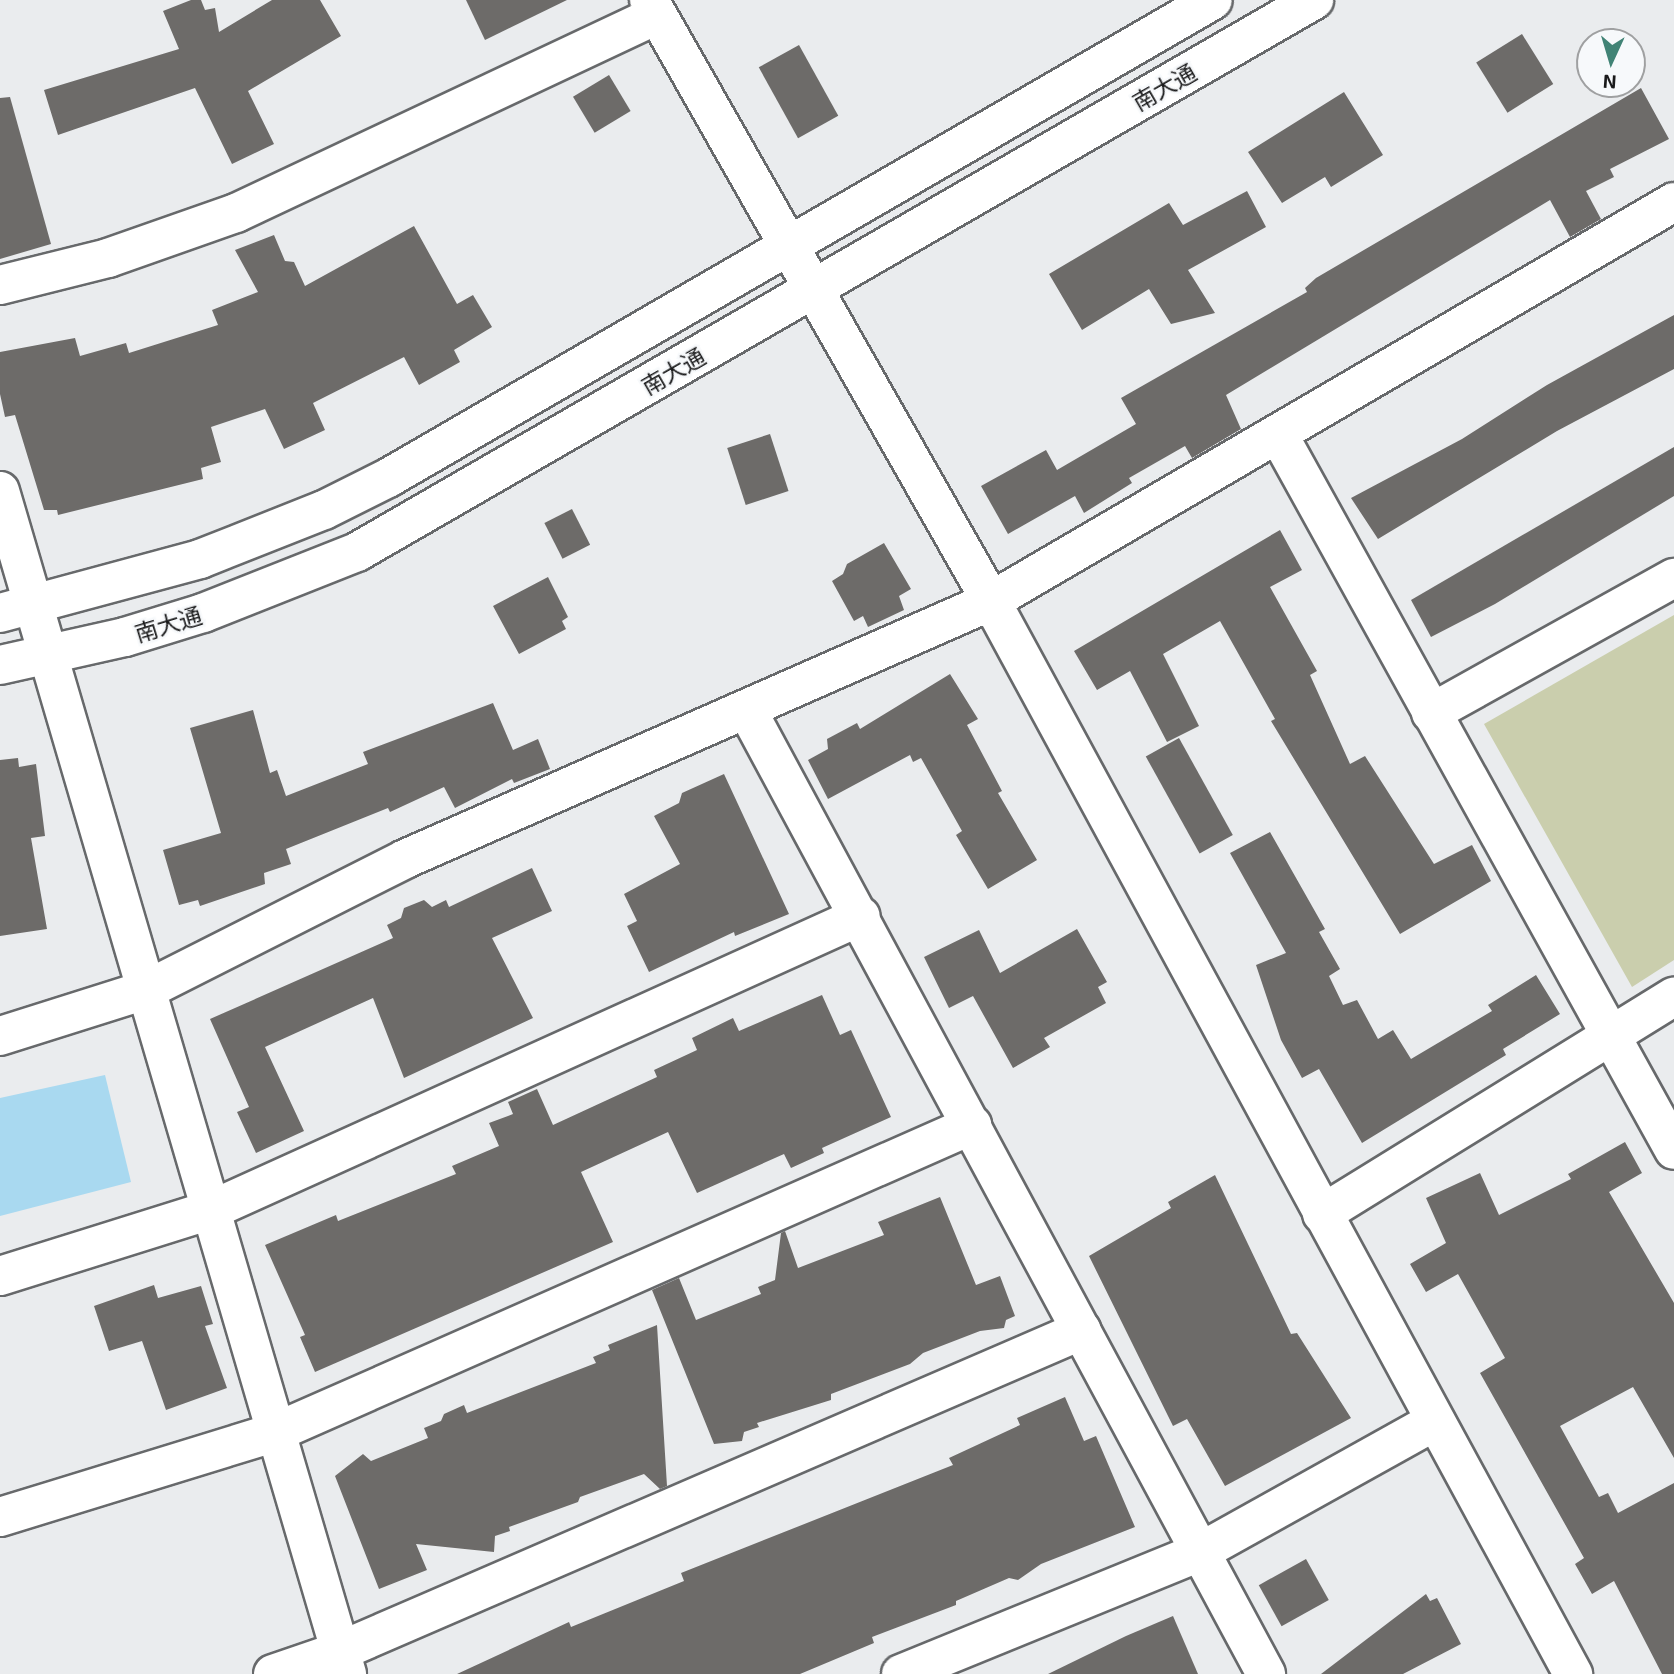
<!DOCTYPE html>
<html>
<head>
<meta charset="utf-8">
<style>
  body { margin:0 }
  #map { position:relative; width:1674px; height:1674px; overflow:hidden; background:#eaecee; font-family:"Exo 2","Noto Sans JP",sans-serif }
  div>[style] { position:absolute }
  .green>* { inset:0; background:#cacead }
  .water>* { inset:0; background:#a9d9f0 }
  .building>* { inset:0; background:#6d6b69; transform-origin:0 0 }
  .roads { filter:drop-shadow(2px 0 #67696b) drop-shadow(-2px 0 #67696b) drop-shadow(0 2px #67696b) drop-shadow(0 -2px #67696b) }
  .minor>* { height:38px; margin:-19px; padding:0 19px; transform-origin:19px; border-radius:19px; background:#fff }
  span { translate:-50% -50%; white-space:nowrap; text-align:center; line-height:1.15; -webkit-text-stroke:5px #f7f9fb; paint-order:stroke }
  .street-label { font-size:23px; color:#1a1a1b }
  .north { position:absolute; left:1576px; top:28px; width:70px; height:70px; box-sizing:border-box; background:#f7f9fb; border:2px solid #9fa0a1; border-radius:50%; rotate:184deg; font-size:19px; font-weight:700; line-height:28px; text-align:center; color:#1a1a1b }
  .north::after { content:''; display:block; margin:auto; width:24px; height:32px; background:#418375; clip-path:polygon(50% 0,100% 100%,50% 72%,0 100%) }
</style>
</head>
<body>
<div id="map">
  <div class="green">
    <i style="clip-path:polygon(1674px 615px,1674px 960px,1632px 987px,1484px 724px)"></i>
  </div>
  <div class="water">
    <i style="clip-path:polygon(105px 1075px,131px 1182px,0 1216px,0 1098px)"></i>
  </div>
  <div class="building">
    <i style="clip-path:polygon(191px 0,201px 0,205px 10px,215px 8px,219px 32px,272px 0,320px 0,341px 36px,248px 91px,274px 144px,232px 164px,195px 88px,58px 135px,44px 90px,179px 49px,163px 11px)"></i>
    <i style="clip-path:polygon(466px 0,567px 0,485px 40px)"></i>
    <i style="left:1522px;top:34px;width:59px;height:54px;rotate:58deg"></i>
    <i style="left:799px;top:45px;width:81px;height:46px;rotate:61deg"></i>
    <i style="left:609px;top:75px;width:42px;height:42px;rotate:59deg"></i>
    <i style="clip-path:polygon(1641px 88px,1669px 139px,1610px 169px,1614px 177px,1586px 191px,1601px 219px,1570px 237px,1550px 200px,1226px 395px,1241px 429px,1192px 458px,1185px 446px,1129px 478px,1132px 483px,1084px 513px,1075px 496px,1008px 534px,981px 486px,1046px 450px,1057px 470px,1136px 424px,1121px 398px,1307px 292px,1305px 288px,1316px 278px)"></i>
    <i style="clip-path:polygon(1344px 92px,1383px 155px,1331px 187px,1325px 177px,1282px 203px,1248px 152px)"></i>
    <i style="clip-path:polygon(10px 97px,51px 244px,0 259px,0 98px)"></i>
    <i style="clip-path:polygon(1247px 191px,1266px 227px,1188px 270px,1215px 313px,1171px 324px,1149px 289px,1082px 330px,1049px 274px,1169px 203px,1183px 225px)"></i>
    <i style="clip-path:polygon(414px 226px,457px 304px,473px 295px,492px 327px,454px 350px,460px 362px,419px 385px,404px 357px,313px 403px,325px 430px,284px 449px,265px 409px,211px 427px,221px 462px,201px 468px,203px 479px,58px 515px,57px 510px,44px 510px,15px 415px,5px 417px,0 394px,0 352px,75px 338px,80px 356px,126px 343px,129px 353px,218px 325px,212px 310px,258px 292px,235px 250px,274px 235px,285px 261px,294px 262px,305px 286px)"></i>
    <i style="clip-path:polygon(1674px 315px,1674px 369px,1557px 431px,1378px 539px,1351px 498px,1462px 439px,1547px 385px)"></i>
    <i style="left:770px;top:434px;width:60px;height:45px;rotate:72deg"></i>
    <i style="clip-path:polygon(1674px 447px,1674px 496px,1495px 604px,1431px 637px,1411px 600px)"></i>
    <i style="left:572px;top:509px;width:40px;height:31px;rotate:63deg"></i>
    <i style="clip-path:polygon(1280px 530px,1302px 570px,1270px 587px,1317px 671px,1310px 675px,1350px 764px,1365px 756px,1434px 864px,1472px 845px,1491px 881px,1400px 934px,1271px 721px,1275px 719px,1220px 621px,1163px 654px,1199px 726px,1167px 742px,1130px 671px,1097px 690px,1074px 651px)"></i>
    <i style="clip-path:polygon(884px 543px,911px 589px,899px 596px,904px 610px,868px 627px,863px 616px,854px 621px,832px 581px,843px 574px,847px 564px)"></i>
    <i style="clip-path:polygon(548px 577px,568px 617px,562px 621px,566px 629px,519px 654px,493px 606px)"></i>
    <i style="clip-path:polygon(950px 674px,978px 719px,967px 725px,1002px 791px,998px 793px,1037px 860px,988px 889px,956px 835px,962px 831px,921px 758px,913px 762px,910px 755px,828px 799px,808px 760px,828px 749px,827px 739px,857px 723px,860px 729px)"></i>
    <i style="clip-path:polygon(493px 703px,513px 750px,538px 739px,550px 769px,514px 783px,512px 779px,455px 808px,444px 787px,390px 812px,388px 808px,286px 849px,291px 864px,264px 873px,265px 884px,200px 906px,198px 900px,179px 905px,163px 850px,221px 833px,190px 728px,253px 710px,270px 773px,277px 770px,286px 796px,368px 764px,363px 752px)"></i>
    <i style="left:1179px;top:738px;width:111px;height:38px;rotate:61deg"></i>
    <i style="clip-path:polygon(18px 758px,19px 767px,36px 764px,45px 836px,31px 838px,47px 929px,0 936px,0 760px)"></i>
    <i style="clip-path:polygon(724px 774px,789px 914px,735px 936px,734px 932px,649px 972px,627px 926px,637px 921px,624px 894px,680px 864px,654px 816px,679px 803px,682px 793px)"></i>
    <i style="clip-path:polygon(1270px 832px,1325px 929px,1319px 932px,1340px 969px,1329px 976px,1343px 1005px,1357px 1000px,1378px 1039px,1393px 1030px,1411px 1059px,1492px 1011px,1488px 1005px,1536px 975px,1560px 1014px,1503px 1049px,1506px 1055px,1362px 1143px,1319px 1069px,1302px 1078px,1281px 1040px,1256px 965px,1286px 953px,1230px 853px)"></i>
    <i style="clip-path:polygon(532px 868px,552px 911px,492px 938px,533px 1018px,404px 1078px,373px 998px,265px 1047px,304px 1131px,256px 1153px,237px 1112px,249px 1107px,210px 1019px,393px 938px,387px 925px,401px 918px,404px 908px,424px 900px,432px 907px,446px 900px,449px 907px)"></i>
    <i style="clip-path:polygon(1077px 929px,1107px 982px,1098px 987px,1106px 1003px,1044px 1038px,1050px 1047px,1013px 1068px,973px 996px,949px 1008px,924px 957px,979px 930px,1000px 973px)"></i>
    <i style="clip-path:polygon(822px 995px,840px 1035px,851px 1030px,891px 1117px,822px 1148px,824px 1153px,791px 1168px,784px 1154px,697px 1193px,668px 1132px,581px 1172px,613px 1242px,315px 1372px,300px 1337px,305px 1335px,265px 1245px,336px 1215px,338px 1221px,456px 1174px,452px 1166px,499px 1146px,489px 1123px,513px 1114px,508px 1102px,537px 1089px,553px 1125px,657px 1077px,654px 1070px,697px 1050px,692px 1038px,733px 1018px,739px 1031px)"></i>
    <i style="clip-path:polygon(1625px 1142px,1642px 1173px,1609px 1192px,1674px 1303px,1674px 1458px,1633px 1387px,1560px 1426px,1599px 1497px,1608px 1493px,1618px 1513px,1674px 1483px,1674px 1674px,1662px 1674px,1614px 1581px,1592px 1594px,1575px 1564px,1584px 1558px,1480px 1373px,1505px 1358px,1458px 1274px,1426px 1292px,1410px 1264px,1446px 1243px,1426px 1198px,1480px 1173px,1499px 1215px,1571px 1179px,1568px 1174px)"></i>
    <i style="clip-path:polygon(1215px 1175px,1291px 1334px,1297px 1333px,1351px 1418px,1225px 1486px,1187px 1419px,1173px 1426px,1089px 1256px,1171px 1208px,1168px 1202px)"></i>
    <i style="clip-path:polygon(940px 1197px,976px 1285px,1000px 1276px,1015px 1316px,1006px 1320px,1004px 1328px,980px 1331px,923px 1353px,910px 1364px,831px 1394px,831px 1400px,757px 1423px,759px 1427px,744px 1432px,742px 1441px,714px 1444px,652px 1290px,679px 1278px,696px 1320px,761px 1294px,758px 1287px,775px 1280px,781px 1233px,785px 1231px,798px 1268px,884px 1235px,878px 1222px)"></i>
    <i style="clip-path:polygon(154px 1285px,158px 1298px,201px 1286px,213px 1324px,205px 1326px,227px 1388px,166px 1410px,142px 1341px,109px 1351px,94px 1306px)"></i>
    <i style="clip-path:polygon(657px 1325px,667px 1486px,660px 1489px,644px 1474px,580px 1497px,578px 1502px,509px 1527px,510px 1531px,495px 1536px,494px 1552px,416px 1544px,427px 1570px,379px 1589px,335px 1476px,363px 1454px,371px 1461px,428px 1438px,424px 1428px,441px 1421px,444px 1414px,464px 1405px,467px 1413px,596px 1363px,593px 1357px,610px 1350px,608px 1345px)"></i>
    <i style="clip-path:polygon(1065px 1397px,1084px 1441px,1096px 1436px,1135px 1527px,1041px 1564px,1018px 1580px,1009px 1578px,956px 1601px,956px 1605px,872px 1637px,874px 1643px,800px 1674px,457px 1674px,569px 1622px,571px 1627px,684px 1581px,681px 1573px,953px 1465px,949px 1458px,1020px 1425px,1017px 1418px)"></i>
    <i style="left:1306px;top:1559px;width:47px;height:54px;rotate:61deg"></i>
    <i style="clip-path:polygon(1426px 1594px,1430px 1601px,1437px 1598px,1461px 1644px,1403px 1674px,1321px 1674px)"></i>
    <i style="clip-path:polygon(1173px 1616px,1198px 1674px,1048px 1674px,1126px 1636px)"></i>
  </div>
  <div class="roads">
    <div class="minor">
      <i style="left:649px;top:0;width:691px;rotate:60.36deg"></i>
      <i style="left:991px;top:601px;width:1221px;rotate:61.52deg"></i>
      <i style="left:0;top:285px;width:111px;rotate:-14deg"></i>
      <i style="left:108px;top:258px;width:136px;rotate:-19.4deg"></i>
      <i style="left:236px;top:213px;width:465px;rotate:-25.2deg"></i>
      <i style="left:1278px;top:434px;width:818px;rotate:61.05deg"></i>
      <i style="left:0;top:491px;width:1233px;rotate:73.65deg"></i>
      <i style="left:0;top:613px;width:207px;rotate:-15.1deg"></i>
      <i style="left:200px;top:559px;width:133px;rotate:-21.6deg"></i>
      <i style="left:324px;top:510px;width:72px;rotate:-26.6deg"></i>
      <i style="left:388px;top:478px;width:953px;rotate:-30.09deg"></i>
      <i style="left:0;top:665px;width:128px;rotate:-12.6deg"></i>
      <i style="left:125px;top:637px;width:82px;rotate:-17.1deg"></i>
      <i style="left:203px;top:613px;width:166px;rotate:-21.6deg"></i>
      <i style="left:357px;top:552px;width:1105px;rotate:-29.98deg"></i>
      <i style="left:747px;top:710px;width:1095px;rotate:61.7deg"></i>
      <i style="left:1431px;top:713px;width:278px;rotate:-29.1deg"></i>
      <i style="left:0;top:1036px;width:153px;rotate:-17.5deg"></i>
      <i style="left:146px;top:990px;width:290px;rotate:-26.8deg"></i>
      <i style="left:405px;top:859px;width:640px;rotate:-23.76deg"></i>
      <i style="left:991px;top:601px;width:791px;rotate:-30.29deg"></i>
      <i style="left:1322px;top:1214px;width:414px;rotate:-31.7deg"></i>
      <i style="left:0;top:1276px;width:221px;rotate:-17.4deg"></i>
      <i style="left:211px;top:1210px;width:713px;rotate:-24.34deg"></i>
      <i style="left:0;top:1517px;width:289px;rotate:-17.1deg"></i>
      <i style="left:276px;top:1432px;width:761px;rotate:-23.8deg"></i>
      <i style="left:273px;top:1674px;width:71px;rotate:-18.9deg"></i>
      <i style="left:340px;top:1651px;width:808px;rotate:-23.39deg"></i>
      <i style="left:901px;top:1674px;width:323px;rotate:-22.2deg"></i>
      <i style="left:1200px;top:1552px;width:269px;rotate:-29.1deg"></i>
    </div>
  </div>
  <div class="street-label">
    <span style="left:1164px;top:87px;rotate:-30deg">南大通</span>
    <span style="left:673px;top:371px;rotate:-30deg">南大通</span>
    <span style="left:168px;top:624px;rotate:-17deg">南大通</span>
  </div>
  <div class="north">N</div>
</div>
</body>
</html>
